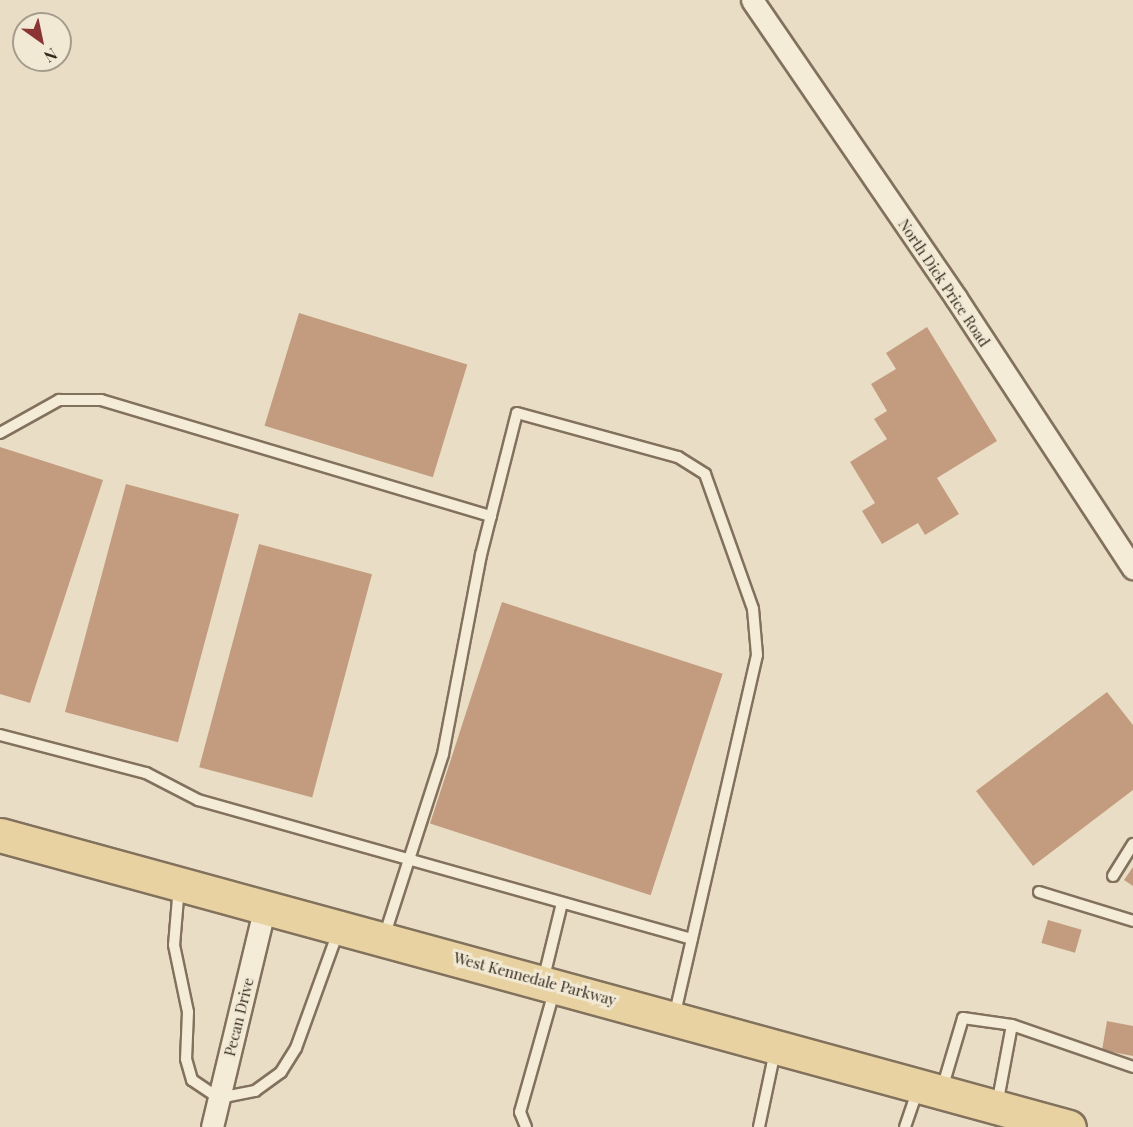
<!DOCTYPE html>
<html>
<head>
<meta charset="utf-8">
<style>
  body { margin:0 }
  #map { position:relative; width:1133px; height:1127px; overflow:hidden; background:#e9dec5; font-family:"Playfair Display",serif }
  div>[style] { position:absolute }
  .building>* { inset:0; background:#c39c7f; transform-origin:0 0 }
  .roads { filter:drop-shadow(2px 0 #82715d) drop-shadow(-2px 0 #82715d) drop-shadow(0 2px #82715d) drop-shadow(0 -2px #82715d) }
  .lane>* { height:10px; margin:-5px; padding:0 5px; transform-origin:5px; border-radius:5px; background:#f5ecd7 }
  .street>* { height:21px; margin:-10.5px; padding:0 10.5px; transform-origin:10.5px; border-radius:10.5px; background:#f5ecd7 }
  .primary>* { height:33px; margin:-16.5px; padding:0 16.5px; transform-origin:16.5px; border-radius:16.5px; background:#e8d2a1 }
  span { translate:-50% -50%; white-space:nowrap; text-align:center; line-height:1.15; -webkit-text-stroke:6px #f1e9d4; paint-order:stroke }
  .street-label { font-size:15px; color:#34291f }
  .north { position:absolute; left:12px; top:12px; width:60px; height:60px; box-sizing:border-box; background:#f1e9d4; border:2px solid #a59c8c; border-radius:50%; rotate:147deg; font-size:16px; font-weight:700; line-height:24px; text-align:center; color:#34291f }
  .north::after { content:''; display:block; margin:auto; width:21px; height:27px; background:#8a3434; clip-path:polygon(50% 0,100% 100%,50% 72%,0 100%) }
</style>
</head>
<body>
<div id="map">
  <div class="building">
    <i style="left:299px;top:313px;width:176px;height:118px;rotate:17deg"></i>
    <i style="clip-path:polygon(927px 327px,997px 441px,937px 478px,959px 514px,925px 535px,918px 523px,882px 544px,862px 511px,875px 503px,850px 462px,887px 439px,874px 419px,887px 411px,871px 384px,896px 369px,886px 353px)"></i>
    <i style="clip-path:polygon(0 447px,103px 480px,30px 703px,0 694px)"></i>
    <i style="left:126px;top:484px;width:117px;height:236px;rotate:15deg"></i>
    <i style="left:259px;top:544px;width:117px;height:231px;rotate:15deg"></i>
    <i style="left:502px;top:602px;width:232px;height:233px;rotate:18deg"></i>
    <i style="clip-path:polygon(1107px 692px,1133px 725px,1133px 790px,1033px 866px,976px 791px)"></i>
    <i style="clip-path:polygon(1133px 867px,1133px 886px,1124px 880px)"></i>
    <i style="left:1048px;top:920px;width:35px;height:24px;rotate:16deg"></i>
    <i style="clip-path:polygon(1107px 1021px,1133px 1026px,1133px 1056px,1102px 1050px)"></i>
  </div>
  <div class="roads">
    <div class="lane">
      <i style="left:0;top:433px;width:68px;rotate:-29.2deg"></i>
      <i style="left:59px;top:400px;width:42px"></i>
      <i style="left:101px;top:400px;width:407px;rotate:16.6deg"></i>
      <i style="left:0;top:735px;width:151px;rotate:14.6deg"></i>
      <i style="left:146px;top:773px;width:59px;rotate:27.4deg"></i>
      <i style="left:198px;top:800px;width:513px;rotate:15.72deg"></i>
      <i style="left:1113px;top:876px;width:38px;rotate:-58deg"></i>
      <i style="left:179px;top:886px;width:59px;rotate:94.8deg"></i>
      <i style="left:174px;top:945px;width:68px;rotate:78.2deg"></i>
      <i style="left:188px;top:1012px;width:47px;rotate:92.4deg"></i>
      <i style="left:186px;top:1059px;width:22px;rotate:74deg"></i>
      <i style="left:192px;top:1080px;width:32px;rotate:34deg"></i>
      <i style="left:219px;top:1098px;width:37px;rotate:-11deg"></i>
      <i style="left:255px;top:1091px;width:32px;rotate:-36deg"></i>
      <i style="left:281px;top:1072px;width:28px;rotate:-58deg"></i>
      <i style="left:296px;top:1048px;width:123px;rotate:-70.1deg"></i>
      <i style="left:1039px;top:892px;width:98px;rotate:17.1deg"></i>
      <i style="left:384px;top:937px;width:192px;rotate:-72.1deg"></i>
      <i style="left:443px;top:754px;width:203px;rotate:-79.2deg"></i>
      <i style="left:481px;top:555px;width:146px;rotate:-75.8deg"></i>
      <i style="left:517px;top:413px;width:167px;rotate:15.3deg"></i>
      <i style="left:678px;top:457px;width:32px;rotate:32deg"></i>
      <i style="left:705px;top:474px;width:143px;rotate:70.4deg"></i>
      <i style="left:753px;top:609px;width:46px;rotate:85deg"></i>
      <i style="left:757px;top:655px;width:368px;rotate:102.9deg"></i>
      <i style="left:543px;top:981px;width:80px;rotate:-76.3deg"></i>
      <i style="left:942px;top:1089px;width:74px;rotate:-73.5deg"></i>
      <i style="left:963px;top:1018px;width:49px;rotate:8.1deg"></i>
      <i style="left:1012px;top:1025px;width:128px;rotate:19.1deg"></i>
      <i style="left:997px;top:1105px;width:81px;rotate:-79.4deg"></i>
      <i style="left:526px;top:1127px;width:16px;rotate:-112deg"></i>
      <i style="left:520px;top:1112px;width:129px;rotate:-74.2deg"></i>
      <i style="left:759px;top:1127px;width:78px;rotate:-78.1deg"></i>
      <i style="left:905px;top:1127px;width:40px;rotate:-71.1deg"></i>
    </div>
    <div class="street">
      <i style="left:752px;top:0;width:361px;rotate:55.6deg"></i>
      <i style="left:956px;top:298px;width:323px;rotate:56.8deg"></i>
      <i style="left:212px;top:1127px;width:226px;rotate:-76.5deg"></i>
    </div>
    <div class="primary">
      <i style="left:0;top:835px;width:1108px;rotate:15.28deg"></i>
    </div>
  </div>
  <div class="street-label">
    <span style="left:944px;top:283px;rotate:56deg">North Dick Price Road</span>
    <span style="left:535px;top:979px;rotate:15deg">West Kennedale Parkway</span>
    <span style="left:239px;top:1017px;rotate:-76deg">Pecan Drive</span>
  </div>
  <div class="north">N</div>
</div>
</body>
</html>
